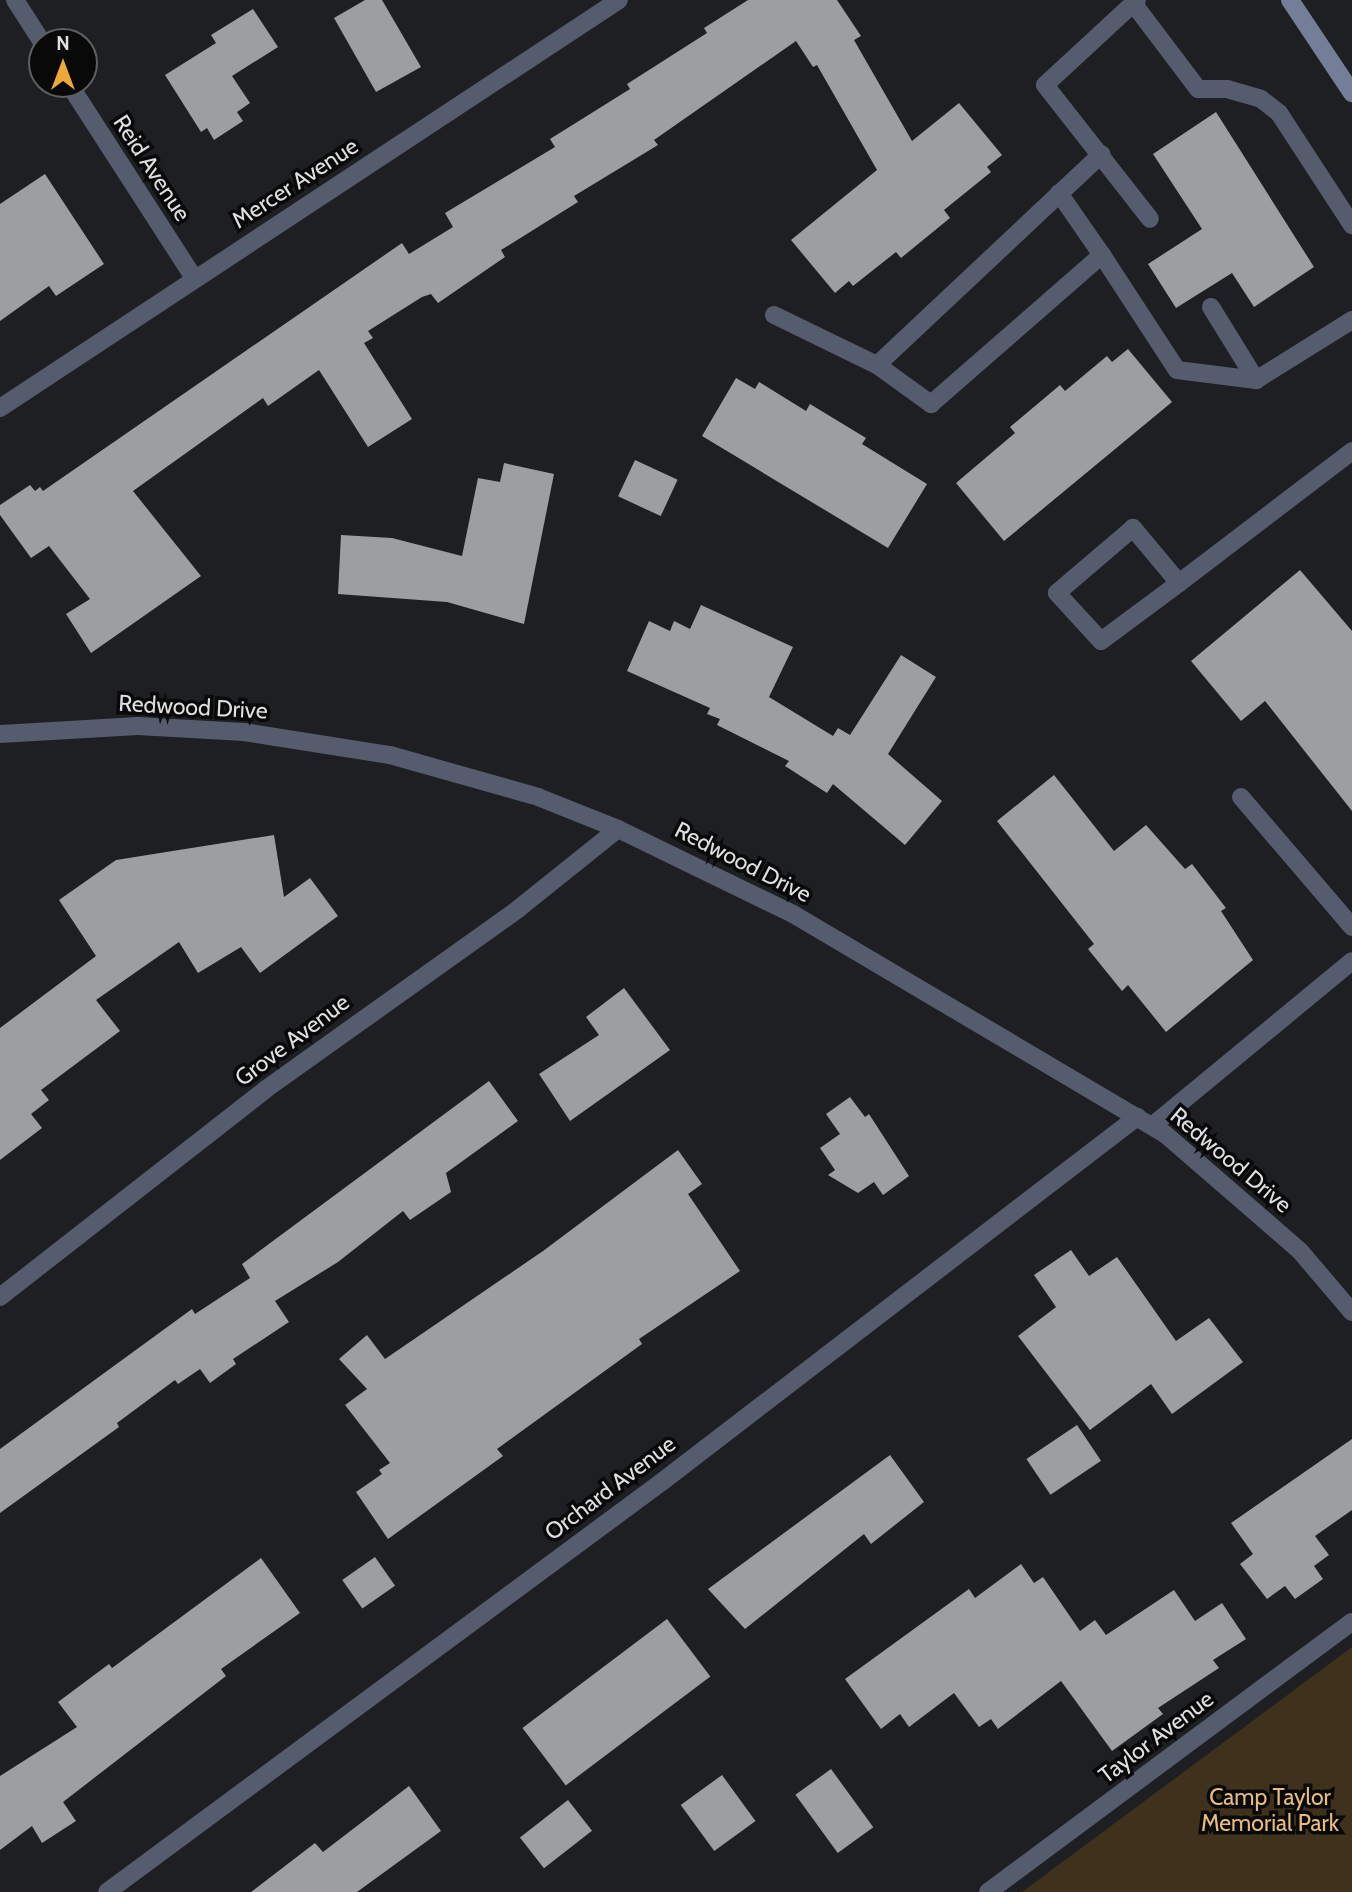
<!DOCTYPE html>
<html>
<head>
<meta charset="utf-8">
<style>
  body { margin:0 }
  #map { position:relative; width:1352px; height:1892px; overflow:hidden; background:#1e1f22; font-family:Cabin,sans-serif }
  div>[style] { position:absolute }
  .green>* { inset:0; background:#3f311c }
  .building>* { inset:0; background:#9d9ea1; transform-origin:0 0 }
  .lane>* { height:18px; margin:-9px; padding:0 9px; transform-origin:9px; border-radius:9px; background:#555c6d }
  .street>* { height:18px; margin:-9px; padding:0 9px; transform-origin:9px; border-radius:9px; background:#555c6d }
  .secondary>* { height:18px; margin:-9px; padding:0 9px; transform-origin:9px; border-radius:9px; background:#747e99 }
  span { translate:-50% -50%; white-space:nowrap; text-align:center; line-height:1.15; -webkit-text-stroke:7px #09090a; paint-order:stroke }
  .street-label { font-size:23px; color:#dedfe0 }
  .park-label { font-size:23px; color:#e7bc7e }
  .north { position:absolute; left:28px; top:28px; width:70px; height:70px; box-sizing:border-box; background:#09090a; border:2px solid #5e5f60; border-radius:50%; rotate:0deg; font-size:19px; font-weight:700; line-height:28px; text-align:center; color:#dedfe0 }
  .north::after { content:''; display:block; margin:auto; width:24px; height:32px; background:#eca93a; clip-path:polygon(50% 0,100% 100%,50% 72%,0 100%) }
</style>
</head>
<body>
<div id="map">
  <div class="green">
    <i style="clip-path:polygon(1352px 1647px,1352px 1892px,1022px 1892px)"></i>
  </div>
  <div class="building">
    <i style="clip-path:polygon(365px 0,382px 0,421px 67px,376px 92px,334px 18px)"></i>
    <i style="clip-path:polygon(748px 0,837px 0,861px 36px,854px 40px,912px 141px,959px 103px,1002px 155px,987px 167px,991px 172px,944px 210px,950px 218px,901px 258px,896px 252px,853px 286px,849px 281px,835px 293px,791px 240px,877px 170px,817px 65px,813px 67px,796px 41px,654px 140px,658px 145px,574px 196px,578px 202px,501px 250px,505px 257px,438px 303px,431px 294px,422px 297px,368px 331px,373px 338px,364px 343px,412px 419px,368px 447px,319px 370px,268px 406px,263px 398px,133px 491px,201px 576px,91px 653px,66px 614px,90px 599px,49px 546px,31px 558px,0 515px,0 505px,30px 485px,35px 491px,40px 487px,43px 491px,402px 243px,409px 254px,453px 227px,445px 213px,555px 147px,550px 139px,630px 89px,627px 84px,707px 33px,704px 28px)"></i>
    <i style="clip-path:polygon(253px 9px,278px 47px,232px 76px,250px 103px,237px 112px,243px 121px,214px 140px,207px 128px,201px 132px,165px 75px,216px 43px,211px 35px)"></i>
    <i style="clip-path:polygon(1216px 112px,1314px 267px,1254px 307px,1232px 273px,1176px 308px,1148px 264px,1202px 229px,1153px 154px)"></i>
    <i style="clip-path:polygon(45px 174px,104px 264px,56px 296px,49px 286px,0 321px,0 204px)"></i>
    <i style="clip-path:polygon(1128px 349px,1172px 402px,1004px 541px,956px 483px,1015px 433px,1010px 427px,1060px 385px,1065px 391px,1107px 356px,1112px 362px)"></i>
    <i style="clip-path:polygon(736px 378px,755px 389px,759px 382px,806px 411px,810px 404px,866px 438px,862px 444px,927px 484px,888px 548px,702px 436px)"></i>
    <i style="left:635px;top:460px;width:47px;height:40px;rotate:25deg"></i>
    <i style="clip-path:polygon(504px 463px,554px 474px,524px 624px,447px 602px,338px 594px,341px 535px,392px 538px,462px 556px,478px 478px,500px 482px)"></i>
    <i style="clip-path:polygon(1300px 570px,1352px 631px,1352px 811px,1265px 701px,1241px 721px,1191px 661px)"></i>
    <i style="clip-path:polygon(701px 605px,793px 647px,769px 697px,833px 736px,838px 728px,850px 735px,901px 655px,936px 677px,888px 754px,942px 801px,905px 845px,833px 784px,827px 793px,785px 766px,789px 761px,717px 725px,720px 719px,707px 714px,710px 708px,627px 671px,649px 621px,670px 631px,674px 621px,690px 629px)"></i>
    <i style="clip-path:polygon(1054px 775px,1114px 851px,1146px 825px,1185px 869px,1192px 864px,1226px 908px,1221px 911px,1253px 960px,1166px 1032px,1128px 985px,1122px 991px,1088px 949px,1094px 944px,997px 821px)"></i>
    <i style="clip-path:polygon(274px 835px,284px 897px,310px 878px,338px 916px,260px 973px,241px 947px,198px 973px,179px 942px,96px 1000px,120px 1031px,41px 1090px,49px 1100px,31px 1114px,42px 1128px,0 1160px,0 1028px,96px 956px,59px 900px,116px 860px)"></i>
    <i style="clip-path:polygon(624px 988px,670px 1050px,570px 1121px,539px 1074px,599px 1035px,586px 1017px)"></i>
    <i style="clip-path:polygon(489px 1081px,518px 1121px,446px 1173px,451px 1192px,410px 1220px,403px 1211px,338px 1262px,275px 1301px,289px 1322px,233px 1359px,236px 1364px,210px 1383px,200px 1369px,178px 1384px,175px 1380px,117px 1423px,119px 1427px,0 1513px,0 1449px,192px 1309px,195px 1314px,250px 1278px,242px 1264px)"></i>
    <i style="clip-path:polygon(850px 1097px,865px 1117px,869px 1114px,909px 1176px,883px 1195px,874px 1182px,858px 1193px,828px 1175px,835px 1170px,820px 1148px,840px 1134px,826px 1114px)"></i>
    <i style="clip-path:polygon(678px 1150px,702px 1184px,688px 1194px,740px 1271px,639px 1339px,642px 1344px,497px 1449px,503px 1456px,388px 1539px,356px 1492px,382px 1474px,379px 1470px,390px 1463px,345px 1405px,367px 1389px,339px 1359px,367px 1335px,385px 1359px,543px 1251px)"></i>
    <i style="clip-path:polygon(1071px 1250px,1089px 1276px,1117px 1257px,1176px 1341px,1209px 1318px,1243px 1362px,1172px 1414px,1151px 1384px,1090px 1430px,1018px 1336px,1056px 1307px,1034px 1275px)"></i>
    <i style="left:1077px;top:1425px;width:43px;height:61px;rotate:56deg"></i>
    <i style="clip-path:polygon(1352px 1439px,1352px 1510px,1315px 1536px,1329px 1555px,1314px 1566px,1323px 1579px,1295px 1599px,1285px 1586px,1267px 1599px,1240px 1564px,1253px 1554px,1231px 1523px)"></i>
    <i style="clip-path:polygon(890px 1455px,924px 1502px,871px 1544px,864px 1534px,745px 1629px,708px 1589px)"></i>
    <i style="left:375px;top:1557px;width:35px;height:40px;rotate:55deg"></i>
    <i style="clip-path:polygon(261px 1558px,300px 1613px,221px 1669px,226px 1676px,63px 1802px,76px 1821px,42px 1843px,32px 1826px,0 1850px,0 1776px,77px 1727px,58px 1702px,109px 1664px,112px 1668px)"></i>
    <i style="clip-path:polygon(1021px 1564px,1034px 1583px,1043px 1577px,1080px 1631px,1095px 1620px,1106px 1635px,1174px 1590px,1195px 1621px,1222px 1603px,1246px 1639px,1213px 1660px,1219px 1668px,1158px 1708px,1163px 1714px,1112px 1751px,1061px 1681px,998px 1729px,991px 1719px,979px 1727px,954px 1693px,909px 1727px,900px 1714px,881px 1729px,845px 1679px,969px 1589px,975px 1598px)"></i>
    <i style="left:667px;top:1619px;width:72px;height:181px;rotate:53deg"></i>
    <i style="left:831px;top:1769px;width:72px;height:44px;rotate:54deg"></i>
    <i style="left:722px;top:1775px;width:57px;height:51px;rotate:54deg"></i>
    <i style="clip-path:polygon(409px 1786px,441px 1831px,357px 1892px,251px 1892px,315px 1843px,323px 1852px)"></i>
    <i style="left:568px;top:1800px;width:39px;height:61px;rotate:52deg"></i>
  </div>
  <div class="lane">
    <i style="left:1137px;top:0;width:125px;rotate:137.3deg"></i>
    <i style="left:1045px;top:85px;width:170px;rotate:51.9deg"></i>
    <i style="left:1133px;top:3px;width:108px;rotate:52.9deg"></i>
    <i style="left:1198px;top:89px;width:29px"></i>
    <i style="left:1227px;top:89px;width:35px;rotate:16deg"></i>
    <i style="left:1261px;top:99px;width:23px;rotate:38deg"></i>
    <i style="left:1279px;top:113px;width:134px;rotate:56.9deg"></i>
    <i style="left:1059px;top:193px;width:75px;rotate:55.3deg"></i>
    <i style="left:1211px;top:307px;width:86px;rotate:58.3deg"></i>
    <i style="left:1256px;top:380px;width:113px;rotate:-32deg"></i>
    <i style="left:774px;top:315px;width:114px;rotate:25.9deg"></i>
    <i style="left:877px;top:365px;width:308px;rotate:-43.2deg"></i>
    <i style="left:877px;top:365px;width:67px;rotate:35.8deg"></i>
    <i style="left:931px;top:404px;width:227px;rotate:-41.1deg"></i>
    <i style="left:1102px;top:255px;width:137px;rotate:56.9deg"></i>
    <i style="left:1177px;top:370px;width:80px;rotate:7.2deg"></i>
    <i style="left:1179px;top:583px;width:72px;rotate:-129.9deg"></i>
    <i style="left:1133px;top:528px;width:100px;rotate:139.5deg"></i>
    <i style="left:1057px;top:593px;width:65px;rotate:47.5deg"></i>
    <i style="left:1101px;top:641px;width:97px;rotate:-36.6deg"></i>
    <i style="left:1179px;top:583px;width:218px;rotate:-37.3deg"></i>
    <i style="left:1241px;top:797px;width:171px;rotate:49.5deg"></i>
    <i style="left:1152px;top:1126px;width:259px;rotate:-39.5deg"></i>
  </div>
  <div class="street">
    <i style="left:15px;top:0;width:50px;rotate:57.3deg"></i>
    <i style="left:69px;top:84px;width:231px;rotate:57.2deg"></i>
    <i style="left:0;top:408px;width:741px;rotate:-33.39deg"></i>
    <i style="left:0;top:734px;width:138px;rotate:-3.3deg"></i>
    <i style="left:138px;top:726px;width:106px;rotate:3.2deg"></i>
    <i style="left:244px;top:732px;width:148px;rotate:9deg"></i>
    <i style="left:390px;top:755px;width:154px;rotate:15.8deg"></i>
    <i style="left:538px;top:797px;width:86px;rotate:21.8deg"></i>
    <i style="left:618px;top:829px;width:195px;rotate:25.9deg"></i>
    <i style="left:793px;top:914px;width:432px;rotate:30.6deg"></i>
    <i style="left:1165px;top:1134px;width:179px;rotate:40.9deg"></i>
    <i style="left:1300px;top:1251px;width:80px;rotate:49.6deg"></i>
    <i style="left:0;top:1297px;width:338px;rotate:-38deg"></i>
    <i style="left:266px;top:1089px;width:310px;rotate:-35.5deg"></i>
    <i style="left:518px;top:909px;width:128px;rotate:-38.7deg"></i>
    <i style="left:107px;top:1892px;width:691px;rotate:-36.47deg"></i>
    <i style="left:663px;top:1481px;width:598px;rotate:-37.52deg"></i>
    <i style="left:988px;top:1892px;width:453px;rotate:-36.6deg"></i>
  </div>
  <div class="secondary">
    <i style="left:1290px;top:0;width:112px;rotate:56.3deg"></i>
  </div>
  <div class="street-label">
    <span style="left:152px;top:168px;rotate:57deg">Reid Avenue</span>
    <span style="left:295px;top:183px;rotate:-33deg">Mercer Avenue</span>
    <span style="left:193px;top:707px;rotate:3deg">Redwood Drive</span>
    <span style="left:743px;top:862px;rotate:27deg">Redwood Drive</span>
    <span style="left:292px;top:1040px;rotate:-37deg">Grove Avenue</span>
    <span style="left:1231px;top:1160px;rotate:40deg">Redwood Drive</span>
    <span style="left:610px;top:1488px;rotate:-37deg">Orchard Avenue</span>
    <span style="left:1156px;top:1737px;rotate:-37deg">Taylor Avenue</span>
  </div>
  <div class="park-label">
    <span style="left:1270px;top:1810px">Camp Taylor<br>Memorial Park</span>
  </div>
  <div class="north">N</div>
</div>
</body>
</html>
